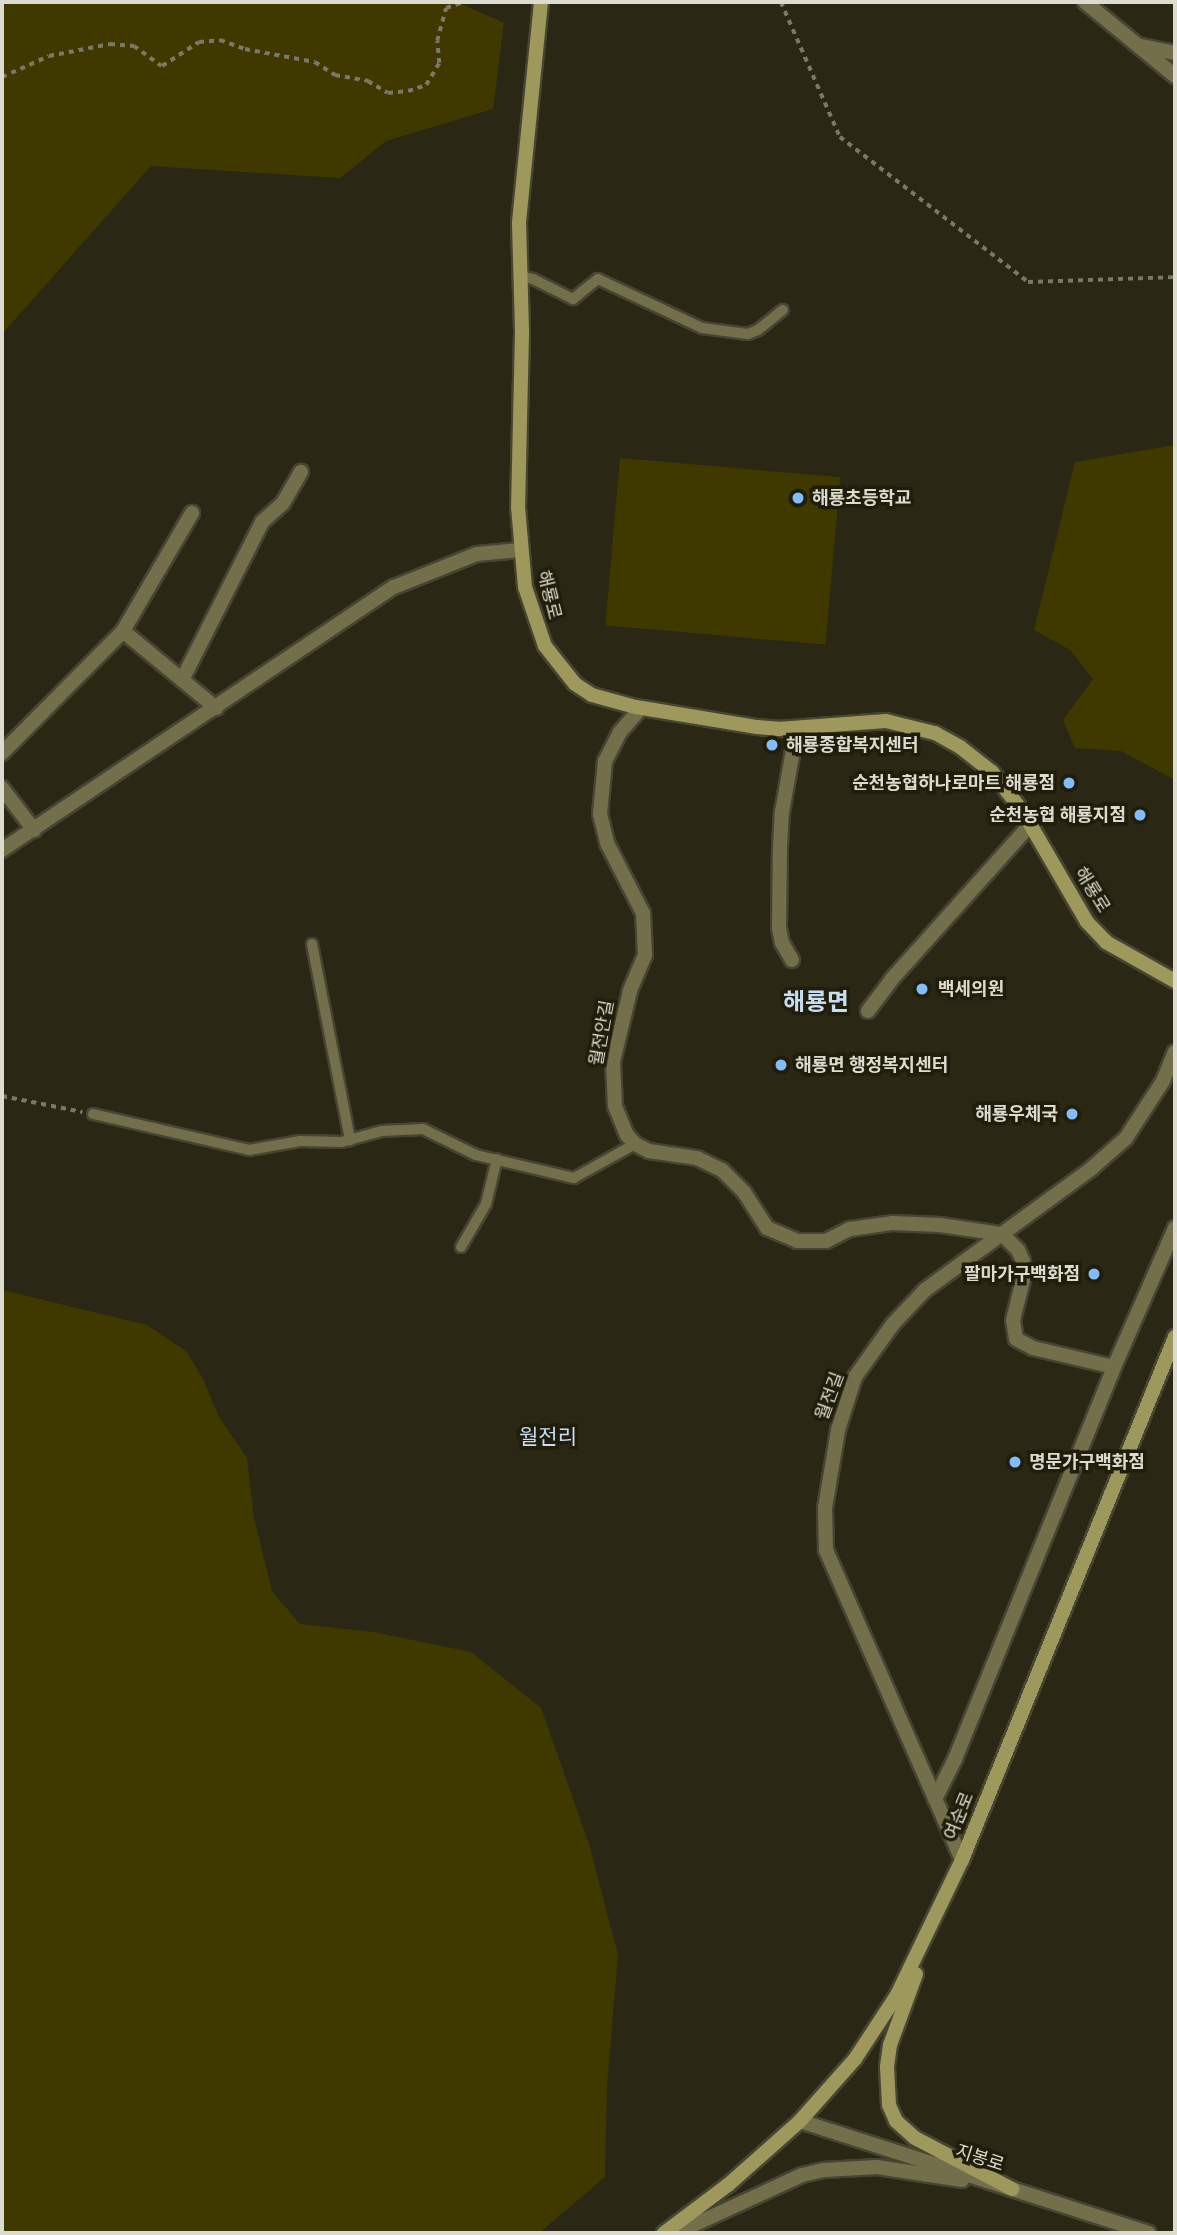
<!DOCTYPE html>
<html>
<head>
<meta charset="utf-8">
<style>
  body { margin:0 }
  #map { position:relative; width:1177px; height:2235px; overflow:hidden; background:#2a2814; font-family:"DM Sans","Noto Sans KR",sans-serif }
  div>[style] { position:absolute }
  .green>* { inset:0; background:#3f3900; transform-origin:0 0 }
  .path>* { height:3.5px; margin-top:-1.75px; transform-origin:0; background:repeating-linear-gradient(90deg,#7a7968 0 5px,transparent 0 10px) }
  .roads { filter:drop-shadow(2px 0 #464532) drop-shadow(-2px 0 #464532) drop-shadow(0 2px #464532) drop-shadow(0 -2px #464532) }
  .service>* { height:10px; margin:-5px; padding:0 5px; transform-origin:5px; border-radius:5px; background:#736f4b }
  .minor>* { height:14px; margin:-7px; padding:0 7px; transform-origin:7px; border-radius:7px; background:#736f4b }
  .tertiary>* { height:14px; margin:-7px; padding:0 7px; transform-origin:7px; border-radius:7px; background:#736f4b }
  .secondary>* { height:14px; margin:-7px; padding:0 7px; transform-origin:7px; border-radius:7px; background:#9e985c }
  .dots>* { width:19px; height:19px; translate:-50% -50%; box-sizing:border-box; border:4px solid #201e0b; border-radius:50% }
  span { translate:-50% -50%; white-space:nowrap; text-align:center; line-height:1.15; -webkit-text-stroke:7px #201e0b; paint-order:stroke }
  .poi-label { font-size:18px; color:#dcdbcf; font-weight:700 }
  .left { translate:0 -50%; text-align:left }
  .right { translate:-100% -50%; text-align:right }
  .street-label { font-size:18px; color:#dcdbcf }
  .quarter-label { font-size:21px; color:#c7ddf4 }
  .district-label { font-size:24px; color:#c7ddf4; font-weight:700 }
  .frame { position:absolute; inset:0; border:4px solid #dcdbcf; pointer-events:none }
</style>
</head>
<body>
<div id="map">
  <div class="green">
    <i style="clip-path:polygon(2px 2px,457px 2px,504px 23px,493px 109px,386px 141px,340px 178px,151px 166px,2px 334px)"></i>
    <i style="clip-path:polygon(1175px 445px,1175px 780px,1121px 751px,1075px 748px,1063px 720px,1093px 679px,1070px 650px,1034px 630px,1075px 462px)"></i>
    <i style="left:620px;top:458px;width:221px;height:168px;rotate:5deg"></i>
    <i style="clip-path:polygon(2px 1290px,147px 1325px,186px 1351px,202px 1377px,219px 1417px,247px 1458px,254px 1518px,272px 1591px,300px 1624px,373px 1632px,471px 1652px,541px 1708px,589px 1844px,618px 1955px,607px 2086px,605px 2177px,539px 2233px,2px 2233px)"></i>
  </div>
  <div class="path">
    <i style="left:781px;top:2px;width:147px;rotate:66.4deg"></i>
    <i style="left:840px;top:137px;width:237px;rotate:37.6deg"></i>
    <i style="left:1028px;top:282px;width:147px;rotate:-1.9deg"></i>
    <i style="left:2px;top:77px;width:51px;rotate:-24.1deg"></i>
    <i style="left:49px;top:56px;width:62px;rotate:-11.1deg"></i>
    <i style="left:110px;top:44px;width:24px;rotate:5deg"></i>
    <i style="left:134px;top:46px;width:34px;rotate:36deg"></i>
    <i style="left:162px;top:66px;width:44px;rotate:-33deg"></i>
    <i style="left:199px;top:42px;width:21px;rotate:-5deg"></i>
    <i style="left:220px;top:40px;width:27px;rotate:20deg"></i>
    <i style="left:245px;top:49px;width:71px;rotate:10.5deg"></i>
    <i style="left:315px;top:62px;width:24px;rotate:33deg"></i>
    <i style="left:335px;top:75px;width:34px;rotate:10deg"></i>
    <i style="left:368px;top:81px;width:23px;rotate:31deg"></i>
    <i style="left:388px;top:93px;width:20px;rotate:-6deg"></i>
    <i style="left:408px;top:91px;width:19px;rotate:-18deg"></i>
    <i style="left:426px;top:85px;width:26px;rotate:-59deg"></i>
    <i style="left:439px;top:63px;width:22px;rotate:-95deg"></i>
    <i style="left:437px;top:41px;width:34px;rotate:-75deg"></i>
    <i style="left:446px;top:8px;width:18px;rotate:-19deg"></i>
    <i style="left:2px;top:1096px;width:82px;rotate:11.3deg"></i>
  </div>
  <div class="roads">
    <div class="service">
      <i style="left:519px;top:276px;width:14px;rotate:12deg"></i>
      <i style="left:533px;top:279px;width:45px;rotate:26.6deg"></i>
      <i style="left:573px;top:299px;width:32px;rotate:-39deg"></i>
      <i style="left:598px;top:279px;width:115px;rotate:25.2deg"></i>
      <i style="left:702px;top:328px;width:46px;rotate:7.4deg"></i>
      <i style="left:748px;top:334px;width:11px;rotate:-22deg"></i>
      <i style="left:758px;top:330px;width:32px;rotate:-39deg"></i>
      <i style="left:312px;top:944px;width:200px;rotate:79deg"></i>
      <i style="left:93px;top:1114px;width:160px;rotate:13deg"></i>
      <i style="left:249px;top:1150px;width:52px;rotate:-10deg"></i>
      <i style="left:300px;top:1141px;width:41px;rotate:1.4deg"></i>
      <i style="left:341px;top:1142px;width:42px;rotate:-15deg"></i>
      <i style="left:382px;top:1131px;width:41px;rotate:-2.8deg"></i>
      <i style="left:423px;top:1129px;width:59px;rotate:26.1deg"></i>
      <i style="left:476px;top:1155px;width:101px;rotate:13.2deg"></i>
      <i style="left:574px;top:1178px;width:70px;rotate:-29.1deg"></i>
      <i style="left:461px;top:1247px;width:50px;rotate:-59.8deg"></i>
      <i style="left:486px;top:1204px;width:46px;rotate:-76.3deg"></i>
    </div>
    <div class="minor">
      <i style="left:123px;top:631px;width:137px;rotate:-59.7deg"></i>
      <i style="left:182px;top:680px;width:177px;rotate:-63.1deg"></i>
      <i style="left:262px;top:522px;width:28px;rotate:-42deg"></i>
      <i style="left:283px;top:503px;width:36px;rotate:-60deg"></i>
      <i style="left:641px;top:708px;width:32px;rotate:131deg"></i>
      <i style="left:620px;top:732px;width:33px;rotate:117deg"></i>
      <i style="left:605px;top:761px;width:53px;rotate:95.4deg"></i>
      <i style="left:600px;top:814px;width:32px;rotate:76deg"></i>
      <i style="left:608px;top:845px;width:76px;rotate:62.8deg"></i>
      <i style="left:643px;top:913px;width:42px;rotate:87.3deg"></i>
      <i style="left:645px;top:955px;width:39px;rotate:113deg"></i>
      <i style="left:630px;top:991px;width:73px;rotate:103.5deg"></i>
      <i style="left:613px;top:1062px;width:44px;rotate:87.4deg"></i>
      <i style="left:615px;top:1106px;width:31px;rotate:68deg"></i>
      <i style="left:627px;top:1135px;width:12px;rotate:48deg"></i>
      <i style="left:635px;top:1144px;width:16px;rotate:27deg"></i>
      <i style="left:649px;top:1151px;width:49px;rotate:8.3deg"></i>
      <i style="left:697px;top:1158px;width:28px;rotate:26deg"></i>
      <i style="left:722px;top:1170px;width:31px;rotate:45deg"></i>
      <i style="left:744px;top:1192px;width:43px;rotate:57.4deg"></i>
      <i style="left:767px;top:1228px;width:33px;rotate:23deg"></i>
      <i style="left:797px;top:1241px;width:29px"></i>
      <i style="left:826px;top:1241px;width:27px;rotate:-27deg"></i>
      <i style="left:850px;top:1229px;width:42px;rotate:-8.1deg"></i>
      <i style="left:892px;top:1223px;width:48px;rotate:2.4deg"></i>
      <i style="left:940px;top:1225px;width:63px;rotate:8.3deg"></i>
      <i style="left:1002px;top:1234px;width:23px;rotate:45deg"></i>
      <i style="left:1018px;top:1250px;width:12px;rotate:66deg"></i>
      <i style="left:1023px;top:1261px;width:15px;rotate:86deg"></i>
      <i style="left:1024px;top:1276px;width:45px;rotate:104deg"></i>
      <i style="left:1013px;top:1320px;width:19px;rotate:81deg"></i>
      <i style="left:1016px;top:1339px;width:19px;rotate:28deg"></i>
      <i style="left:1033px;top:1348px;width:83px;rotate:13.2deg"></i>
      <i style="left:2px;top:753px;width:172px;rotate:-45.2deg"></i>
      <i style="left:123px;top:631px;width:121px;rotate:39.6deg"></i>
      <i style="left:2px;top:788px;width:53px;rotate:52.7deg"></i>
      <i style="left:2px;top:850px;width:472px;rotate:-33.9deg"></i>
      <i style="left:394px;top:587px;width:89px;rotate:-21.7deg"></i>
      <i style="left:477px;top:554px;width:43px;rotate:-5.3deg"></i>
      <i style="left:792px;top:960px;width:20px;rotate:-120deg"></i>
      <i style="left:782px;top:943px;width:16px;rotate:-101deg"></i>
      <i style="left:779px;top:927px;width:80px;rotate:-89.3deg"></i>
      <i style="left:780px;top:847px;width:35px;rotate:-87deg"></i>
      <i style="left:782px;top:812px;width:85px;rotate:-79.9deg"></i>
      <i style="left:868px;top:1011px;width:39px;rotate:-53deg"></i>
      <i style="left:891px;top:980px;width:208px;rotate:-48.1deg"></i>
      <i style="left:935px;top:1799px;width:45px;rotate:-63.4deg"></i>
      <i style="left:955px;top:1759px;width:423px;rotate:-67.9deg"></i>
      <i style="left:1114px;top:1367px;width:152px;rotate:-66.3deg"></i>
      <i style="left:962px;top:1860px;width:339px;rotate:-113.7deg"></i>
      <i style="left:826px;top:1550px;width:42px;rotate:-91.4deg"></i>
      <i style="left:825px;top:1508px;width:79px;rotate:-80.5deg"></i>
      <i style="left:838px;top:1430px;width:56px;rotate:-72.2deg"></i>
      <i style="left:855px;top:1377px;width:65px;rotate:-54.4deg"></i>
      <i style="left:893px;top:1324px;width:47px;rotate:-46.7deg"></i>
      <i style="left:925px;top:1290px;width:207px;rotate:-36.1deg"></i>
      <i style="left:1092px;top:1168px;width:45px;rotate:-41.4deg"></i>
      <i style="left:1126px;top:1138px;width:68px;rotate:-57deg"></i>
      <i style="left:1163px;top:1081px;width:31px;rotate:-68deg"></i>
    </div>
    <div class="tertiary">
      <i style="left:1085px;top:2px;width:117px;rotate:39.4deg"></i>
      <i style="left:1142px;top:46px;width:34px;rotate:12deg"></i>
      <i style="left:800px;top:2121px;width:366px;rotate:17.8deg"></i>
      <i style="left:676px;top:2233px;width:139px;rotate:-24.7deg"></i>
      <i style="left:802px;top:2175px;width:23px;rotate:-13deg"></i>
      <i style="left:824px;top:2170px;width:53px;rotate:-3.2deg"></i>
      <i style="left:877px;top:2167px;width:86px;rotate:8.7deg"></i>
    </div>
    <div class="secondary">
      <i style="left:541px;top:2px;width:222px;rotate:95.7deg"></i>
      <i style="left:519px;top:223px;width:110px;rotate:88.4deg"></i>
      <i style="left:522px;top:333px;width:174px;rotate:91.3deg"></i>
      <i style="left:518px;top:507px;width:80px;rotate:85deg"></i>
      <i style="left:525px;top:587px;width:62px;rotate:71.3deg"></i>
      <i style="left:545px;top:646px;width:48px;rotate:51.7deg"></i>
      <i style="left:575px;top:684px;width:20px;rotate:33deg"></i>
      <i style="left:592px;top:695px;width:46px;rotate:15.3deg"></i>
      <i style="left:636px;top:707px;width:123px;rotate:9.4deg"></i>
      <i style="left:757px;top:727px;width:21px;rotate:5deg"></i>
      <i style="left:778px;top:729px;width:108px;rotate:-4.2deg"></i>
      <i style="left:886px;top:721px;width:50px;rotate:13.8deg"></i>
      <i style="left:935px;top:733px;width:29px;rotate:29deg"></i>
      <i style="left:960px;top:747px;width:41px;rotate:38deg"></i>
      <i style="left:992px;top:772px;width:51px;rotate:52.2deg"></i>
      <i style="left:1023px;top:812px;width:127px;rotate:59.8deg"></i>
      <i style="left:1087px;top:922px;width:28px;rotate:46deg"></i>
      <i style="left:1106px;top:942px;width:79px;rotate:29.5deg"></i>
      <i style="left:916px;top:1974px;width:76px;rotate:110.1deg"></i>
      <i style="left:890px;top:2045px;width:22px;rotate:98deg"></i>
      <i style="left:887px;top:2067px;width:38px;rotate:87deg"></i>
      <i style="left:889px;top:2105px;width:17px;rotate:66deg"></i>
      <i style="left:896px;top:2121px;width:25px;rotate:42deg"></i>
      <i style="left:915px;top:2138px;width:110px;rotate:27.7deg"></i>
      <i style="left:664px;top:2233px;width:80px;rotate:-36.9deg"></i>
      <i style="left:728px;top:2185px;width:96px;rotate:-41.6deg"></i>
      <i style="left:800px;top:2121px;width:83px;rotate:-48.4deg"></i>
      <i style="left:855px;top:2059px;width:77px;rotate:-56.7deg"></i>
      <i style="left:897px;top:1995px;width:150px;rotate:-64.3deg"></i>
      <i style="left:962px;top:1860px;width:565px;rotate:-67.84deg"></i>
    </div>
  </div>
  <div class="dots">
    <i style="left:798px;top:498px;background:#81bdfa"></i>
    <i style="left:772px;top:745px;background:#81bdfa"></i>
    <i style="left:1069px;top:783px;background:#81bdfa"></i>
    <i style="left:1140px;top:815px;background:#81bdfa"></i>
    <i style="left:922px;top:989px;background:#81bdfa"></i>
    <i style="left:781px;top:1065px;background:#81bdfa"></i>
    <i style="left:1072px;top:1114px;background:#81bdfa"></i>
    <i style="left:1094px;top:1274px;background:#81bdfa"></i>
    <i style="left:1015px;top:1462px;background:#81bdfa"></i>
  </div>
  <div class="poi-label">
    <span class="left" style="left:812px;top:498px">해룡초등학교</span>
    <span class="left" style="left:786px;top:745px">해룡종합복지센터</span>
    <span class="right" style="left:1055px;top:783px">순천농협하나로마트 해룡점</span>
    <span class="right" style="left:1126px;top:815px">순천농협 해룡지점</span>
    <span class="left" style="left:938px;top:989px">백세의원</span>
    <span class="left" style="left:795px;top:1065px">해룡면 행정복지센터</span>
    <span class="right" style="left:1058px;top:1114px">해룡우체국</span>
    <span class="right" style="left:1080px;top:1274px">팔마가구백화점</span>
    <span class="left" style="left:1029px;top:1462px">명문가구백화점</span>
  </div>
  <div class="street-label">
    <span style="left:549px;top:595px;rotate:76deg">해룡로</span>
    <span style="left:1092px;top:890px;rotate:58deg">해룡로</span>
    <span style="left:602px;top:1033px;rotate:-80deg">월전안길</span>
    <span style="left:830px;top:1396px;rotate:-70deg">월전길</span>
    <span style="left:959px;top:1816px;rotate:-68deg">여순로</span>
    <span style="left:980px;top:2158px;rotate:18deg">지봉로</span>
  </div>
  <div class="quarter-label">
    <span style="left:548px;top:1437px">월전리</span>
  </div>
  <div class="district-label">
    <span style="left:816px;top:1002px">해룡면</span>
  </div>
  <div class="frame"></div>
</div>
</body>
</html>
